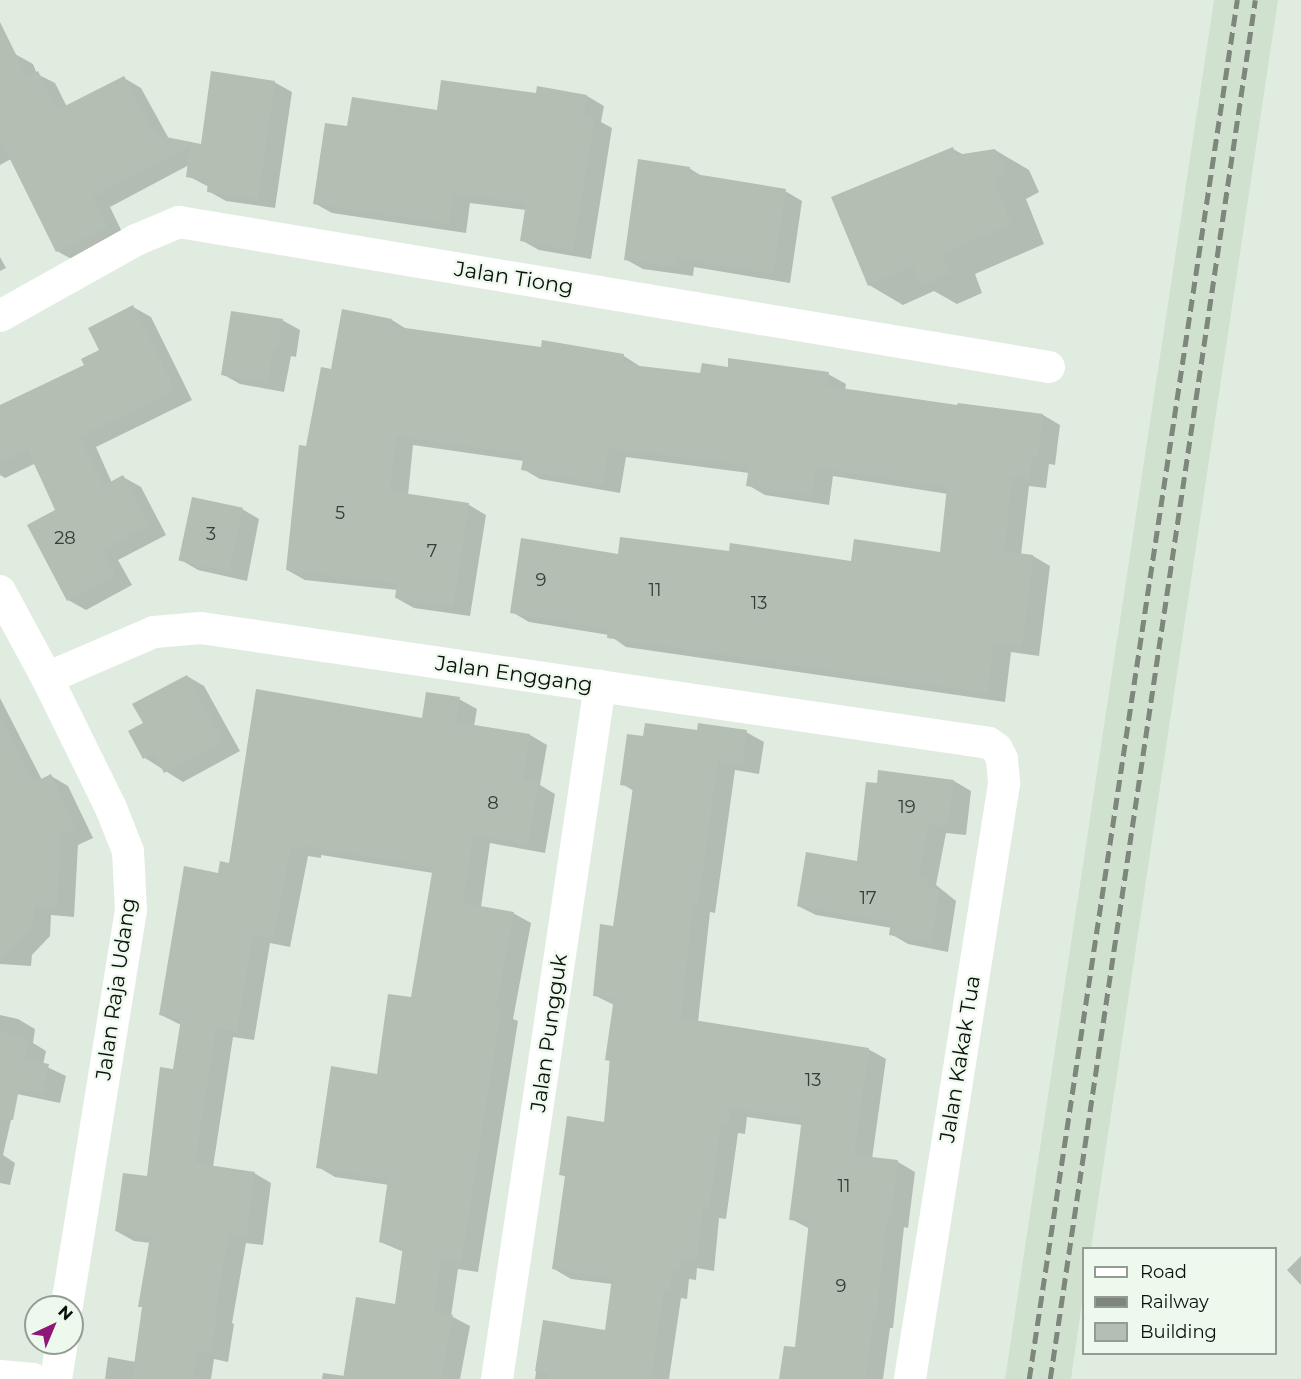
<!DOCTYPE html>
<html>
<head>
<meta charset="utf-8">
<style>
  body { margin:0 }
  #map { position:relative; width:1301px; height:1379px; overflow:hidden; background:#e0ece0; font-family:Montserrat,sans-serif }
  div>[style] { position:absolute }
  .built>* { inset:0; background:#d0e1cf }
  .shadow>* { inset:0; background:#0003 }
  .building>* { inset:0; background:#b4bfb4; transform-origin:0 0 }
  .street>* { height:32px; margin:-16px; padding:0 16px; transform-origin:16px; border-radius:16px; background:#fff }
  .rail>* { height:4.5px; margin-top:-2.25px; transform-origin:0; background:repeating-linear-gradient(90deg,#7e867e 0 12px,transparent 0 18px) }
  span { translate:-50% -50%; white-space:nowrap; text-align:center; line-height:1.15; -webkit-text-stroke:4.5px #edf9ed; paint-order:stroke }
  .number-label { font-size:18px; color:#363c36 }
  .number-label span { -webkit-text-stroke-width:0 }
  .street-label { font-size:21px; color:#0c100c }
  .legend { position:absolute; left:1082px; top:1247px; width:195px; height:108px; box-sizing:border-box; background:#edf9ed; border:2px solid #939c93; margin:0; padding:8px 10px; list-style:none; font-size:18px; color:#0c100c }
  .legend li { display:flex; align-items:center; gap:12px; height:30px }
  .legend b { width:30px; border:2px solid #939c93 }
  .north { position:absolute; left:24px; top:1295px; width:60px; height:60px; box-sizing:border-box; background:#edf9ed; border:2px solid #939c93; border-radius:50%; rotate:44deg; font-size:16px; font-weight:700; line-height:24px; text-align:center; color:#0c100c }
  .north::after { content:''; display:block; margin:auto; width:21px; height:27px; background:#8f1777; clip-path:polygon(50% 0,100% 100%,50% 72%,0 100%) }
</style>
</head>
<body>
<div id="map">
  <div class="built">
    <i style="clip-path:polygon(1214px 0,1278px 0,1091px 1248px,1084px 1248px,1083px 1296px,1071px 1379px,1005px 1379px)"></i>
  </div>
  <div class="shadow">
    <i style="clip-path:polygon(15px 54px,33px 64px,37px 74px,55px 83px,67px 107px,124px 78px,141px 88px,169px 139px,202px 145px,274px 82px,292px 92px,275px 208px,226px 201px,208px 191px,209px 187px,188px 176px,189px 165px,110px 207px,124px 236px,75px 261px,57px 251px,11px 159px,0 165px,0 62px)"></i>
    <i style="clip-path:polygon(537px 95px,587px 96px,604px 106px,601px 122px,612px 128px,591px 259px,539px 250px,521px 240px,526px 210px,470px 203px,466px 233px,332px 213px,314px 203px,348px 128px)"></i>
    <i style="clip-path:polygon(953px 149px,964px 155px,995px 150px,1029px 170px,1039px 192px,1026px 199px,1044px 244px,975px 274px,982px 293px,957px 304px,934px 291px,903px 305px,869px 285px)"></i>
    <i style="clip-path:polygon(689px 168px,705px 178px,785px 191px,802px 201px,790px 283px,694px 267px,693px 276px,643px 269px,625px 259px)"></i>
    <i style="clip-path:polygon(0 257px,6px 268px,0 271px)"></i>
    <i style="clip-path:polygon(133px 307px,151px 317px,192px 400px,96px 447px,112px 483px,123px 477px,141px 487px,166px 535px,118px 560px,132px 585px,86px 610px,68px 600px,57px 511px,34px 464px,5px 478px,0 475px,0 406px,86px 366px,101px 351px)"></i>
    <i style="clip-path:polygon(282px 320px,300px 330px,296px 357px,291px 356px,284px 392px,240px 384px,222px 374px)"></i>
    <i style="clip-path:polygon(392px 320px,408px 330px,542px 349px,624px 356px,641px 367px,701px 375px,729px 368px,828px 374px,846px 384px,845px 390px,959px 407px,1043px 415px,1060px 425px,1055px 465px,1049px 464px,1046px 488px,1029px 486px,1021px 555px,1033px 556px,1050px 566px,1039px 656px,1011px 652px,1005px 702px,626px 647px,609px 635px,529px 622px,512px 612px,619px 556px,731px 553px,852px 563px,941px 554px,948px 494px,833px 476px,829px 505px,765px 495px,748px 485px,749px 473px,626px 457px,620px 493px,540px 479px,523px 469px,524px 461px,413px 445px,408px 495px,469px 505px,486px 515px,470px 616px,414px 608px,396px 598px,397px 590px,305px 580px,287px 570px,307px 448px,332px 371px)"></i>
    <i style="clip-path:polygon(242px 509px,259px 519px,247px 581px,198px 570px,181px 560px)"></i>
    <i style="clip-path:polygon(187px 676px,204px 686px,240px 751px,183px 782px,145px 758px,145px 723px)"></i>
    <i style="clip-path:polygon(0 698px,42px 780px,51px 776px,68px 786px,93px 838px,78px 845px,74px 917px,51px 915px,50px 936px,32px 955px,31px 966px,0 964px)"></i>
    <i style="clip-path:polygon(459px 699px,477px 709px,474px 726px,530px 735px,547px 745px,540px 785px,555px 794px,545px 853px,490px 843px,481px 907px,513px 913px,531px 923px,513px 1019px,518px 1021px,478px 1272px,458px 1269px,451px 1316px,470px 1326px,460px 1379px,322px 1379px,323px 1373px,345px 1376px,396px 1306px,404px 1252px,380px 1242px,389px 1185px,335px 1177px,318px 1167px,378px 1075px,412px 999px,433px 873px,321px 855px,321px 858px,308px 856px,290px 947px,270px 943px,254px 1040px,233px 1037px,213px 1167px,254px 1173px,271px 1183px,263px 1245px,246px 1243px,232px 1323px,234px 1324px,228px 1362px,214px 1359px,211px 1379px,105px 1379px,108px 1357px,136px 1362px,151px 1243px,134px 1241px,116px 1231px,148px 1178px,174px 1071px,181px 1025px,161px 1015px,219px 875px,423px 719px)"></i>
    <i style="clip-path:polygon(698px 731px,746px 732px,764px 742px,759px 774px,735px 770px,715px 913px,710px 912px,698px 1022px,868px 1049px,886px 1059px,872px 1159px,898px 1162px,915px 1172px,908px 1228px,904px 1227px,893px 1328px,890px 1328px,883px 1379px,781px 1379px,796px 1349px,810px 1229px,791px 1219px,802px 1125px,747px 1117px,745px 1134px,738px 1133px,726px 1219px,719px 1218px,714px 1271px,697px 1268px,696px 1280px,689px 1279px,687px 1299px,681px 1298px,669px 1379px,535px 1379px,544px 1322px,606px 1331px,612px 1284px,571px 1279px,554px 1269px,566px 1177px,561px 1174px,605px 1123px,614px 1005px,594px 995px,615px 927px,634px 791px,622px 784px,644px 738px)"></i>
    <i style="clip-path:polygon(954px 781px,971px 791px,966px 835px,946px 833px,936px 885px,956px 901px,948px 952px,908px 944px,891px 934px,892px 928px,816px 915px,798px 906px,859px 862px)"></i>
    <i style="clip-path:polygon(0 1015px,18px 1019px,35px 1029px,33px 1043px,46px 1051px,43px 1065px,66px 1076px,60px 1103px,17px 1094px,3px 1155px,15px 1163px,10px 1185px,0 1183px)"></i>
    <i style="clip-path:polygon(1301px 1256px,1301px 1285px,1287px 1270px)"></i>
  </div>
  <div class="building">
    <i style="clip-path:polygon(0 22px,27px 77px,38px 71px,57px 110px,124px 76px,156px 135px,201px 144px,211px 71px,275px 81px,258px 199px,207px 192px,208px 181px,186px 177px,190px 146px,93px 197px,108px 226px,56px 252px,0 139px)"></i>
    <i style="clip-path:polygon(441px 80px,536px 93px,537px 86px,587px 95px,584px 115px,595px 117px,573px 250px,520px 241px,526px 203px,453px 194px,449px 224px,313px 204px,325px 123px,347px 126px,352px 97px,437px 110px)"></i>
    <i style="clip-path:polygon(953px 147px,956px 155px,995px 149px,1006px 172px,993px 180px,1011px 224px,942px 254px,949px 273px,923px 286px,912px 266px,868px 286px,831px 197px)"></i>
    <i style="clip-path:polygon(638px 159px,690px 167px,689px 173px,786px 189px,773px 274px,677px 258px,676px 267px,624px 260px)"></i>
    <i style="clip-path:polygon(133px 305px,175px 390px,79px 437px,103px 486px,123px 475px,149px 525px,102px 550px,115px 575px,67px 601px,27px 525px,55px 510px,28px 450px,0 463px,0 405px,84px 365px,81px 359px,99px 350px,88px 328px)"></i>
    <i style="clip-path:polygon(342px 309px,392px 319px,391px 326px,541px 347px,542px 340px,624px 354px,623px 364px,700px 373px,702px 363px,728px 367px,728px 358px,829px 372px,827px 386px,957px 405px,958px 403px,1043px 414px,1038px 456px,1032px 455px,1029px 479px,1012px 477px,1004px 551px,1033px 555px,1022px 647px,994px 643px,987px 693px,607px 638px,608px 629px,510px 613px,521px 538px,618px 554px,620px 537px,729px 551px,730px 543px,851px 561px,854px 539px,940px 552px,947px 487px,816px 468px,812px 496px,746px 486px,749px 466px,608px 448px,603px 484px,521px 470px,524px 454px,396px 436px,390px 491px,469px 503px,453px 607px,395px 598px,397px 583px,286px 570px,299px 445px,306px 446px,321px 367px,331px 369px)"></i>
    <i style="clip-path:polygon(231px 311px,283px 319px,278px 348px,274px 347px,267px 383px,221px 375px)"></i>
    <i style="left:192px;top:497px;width:52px;height:65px;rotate:12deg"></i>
    <i style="clip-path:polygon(187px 675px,223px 741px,164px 773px,154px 753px,143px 759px,128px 731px,143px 723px,132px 704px)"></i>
    <i style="clip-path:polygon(256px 689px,422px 718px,426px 692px,460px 697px,456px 722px,530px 734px,523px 780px,538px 782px,528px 844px,473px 835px,463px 903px,514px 912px,496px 1009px,501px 1010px,461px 1263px,441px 1260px,434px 1311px,453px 1315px,441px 1379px,343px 1379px,356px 1297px,395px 1304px,403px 1246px,379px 1242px,388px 1179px,316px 1168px,331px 1066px,377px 1074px,388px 994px,411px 997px,433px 867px,304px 846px,304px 849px,291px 847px,273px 938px,253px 934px,237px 1031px,216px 1028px,195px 1163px,255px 1172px,246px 1236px,229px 1234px,215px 1312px,217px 1313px,211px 1353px,197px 1350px,193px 1379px,132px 1379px,142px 1307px,138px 1307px,150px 1237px,115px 1231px,123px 1173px,147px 1176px,160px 1067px,173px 1069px,181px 1019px,159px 1015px,184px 866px,218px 873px,220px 861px,229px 863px)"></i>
    <i style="clip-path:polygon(0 717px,33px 783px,51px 774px,76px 828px,61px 835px,57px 908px,34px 906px,33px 926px,0 961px)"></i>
    <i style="clip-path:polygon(645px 723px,697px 730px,698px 723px,747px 730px,742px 765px,718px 761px,698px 904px,693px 903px,681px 1018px,869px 1048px,854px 1155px,898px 1160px,891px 1219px,887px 1218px,876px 1319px,873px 1319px,866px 1379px,779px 1379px,784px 1346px,795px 1347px,809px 1222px,789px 1220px,802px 1118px,730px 1108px,728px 1125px,721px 1124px,709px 1210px,702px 1209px,697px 1262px,680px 1260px,679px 1271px,672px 1270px,670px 1290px,664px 1289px,651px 1379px,548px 1379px,549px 1373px,535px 1371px,543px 1320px,605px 1330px,612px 1278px,552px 1269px,565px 1176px,559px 1175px,567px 1116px,604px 1122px,610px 1061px,605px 1060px,614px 998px,593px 996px,600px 924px,613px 926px,633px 787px,620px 785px,627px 734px,643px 736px)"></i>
    <i style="clip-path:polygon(878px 770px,954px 780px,948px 826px,928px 824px,919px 877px,929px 880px,928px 888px,939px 890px,931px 943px,889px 935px,891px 922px,797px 906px,806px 852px,857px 861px,866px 782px,877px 783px)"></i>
    <i style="clip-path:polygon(0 1032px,29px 1039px,25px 1059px,49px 1064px,43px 1094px,19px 1089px,13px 1120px,0 1119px)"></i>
  </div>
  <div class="street">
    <i style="left:0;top:316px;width:156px;rotate:-29.2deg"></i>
    <i style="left:136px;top:240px;width:47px;rotate:-22.7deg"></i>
    <i style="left:179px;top:222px;width:882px;rotate:9.46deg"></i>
    <i style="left:0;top:591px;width:99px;rotate:61.6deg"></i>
    <i style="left:47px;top:678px;width:145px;rotate:63.8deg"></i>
    <i style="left:111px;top:808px;width:46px;rotate:68.4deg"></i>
    <i style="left:128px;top:851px;width:59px;rotate:87.1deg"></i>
    <i style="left:131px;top:910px;width:402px;rotate:99.2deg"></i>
    <i style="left:47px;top:678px;width:116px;rotate:-23.3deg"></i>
    <i style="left:154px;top:632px;width:47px;rotate:-4.9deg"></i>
    <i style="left:201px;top:628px;width:796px;rotate:8.3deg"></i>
    <i style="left:989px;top:743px;width:10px;rotate:37deg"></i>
    <i style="left:997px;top:749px;width:11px;rotate:63deg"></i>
    <i style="left:1002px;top:759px;width:25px;rotate:85deg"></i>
    <i style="left:1004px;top:784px;width:602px;rotate:98.98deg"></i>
    <i style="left:0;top:1376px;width:33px;rotate:5deg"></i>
    <i style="left:56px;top:1379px;width:36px;rotate:-81deg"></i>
    <i style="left:497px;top:1379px;width:701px;rotate:-81.55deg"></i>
  </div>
  <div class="rail">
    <i style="left:1029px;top:1379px;width:1395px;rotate:-81.42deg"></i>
    <i style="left:1050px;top:1379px;width:1394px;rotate:-81.54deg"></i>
  </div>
  <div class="number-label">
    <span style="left:340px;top:513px">5</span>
    <span style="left:211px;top:534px">3</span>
    <span style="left:65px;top:538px">28</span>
    <span style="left:432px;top:551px">7</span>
    <span style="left:541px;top:580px">9</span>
    <span style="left:655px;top:590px">11</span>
    <span style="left:759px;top:603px">13</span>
    <span style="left:493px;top:803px">8</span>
    <span style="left:907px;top:807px">19</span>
    <span style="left:868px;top:898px">17</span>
    <span style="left:813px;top:1080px">13</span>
    <span style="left:844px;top:1186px">11</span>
    <span style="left:841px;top:1286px">9</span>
  </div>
  <div class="street-label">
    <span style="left:514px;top:278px;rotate:9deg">Jalan Tiong</span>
    <span style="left:514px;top:674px;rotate:8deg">Jalan Enggang</span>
    <span style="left:116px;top:989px;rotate:-82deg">Jalan Raja Udang</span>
    <span style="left:549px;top:1033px;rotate:-82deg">Jalan Pungguk</span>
    <span style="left:960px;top:1059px;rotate:-81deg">Jalan Kakak Tua</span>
  </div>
  <ul class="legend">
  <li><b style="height:8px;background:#fff"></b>Road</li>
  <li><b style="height:8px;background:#7e867e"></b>Railway</li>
  <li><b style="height:16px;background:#b4bfb4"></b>Building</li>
  </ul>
  <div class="north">N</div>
</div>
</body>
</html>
